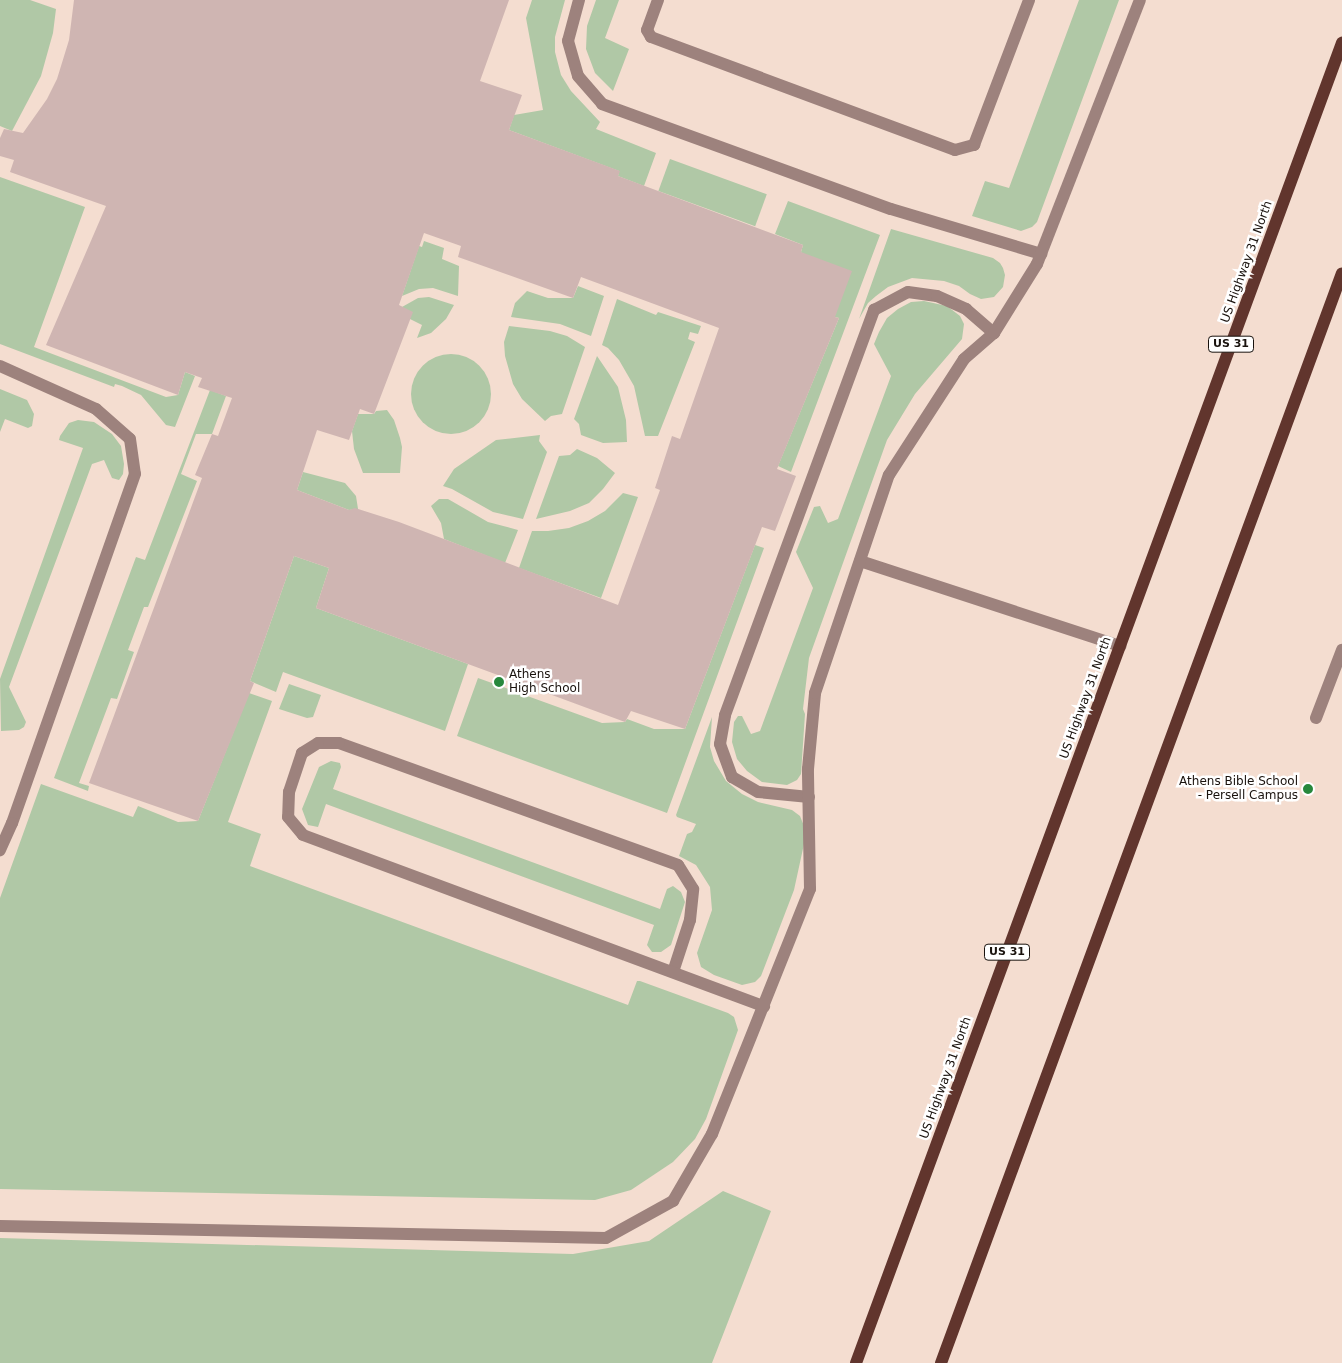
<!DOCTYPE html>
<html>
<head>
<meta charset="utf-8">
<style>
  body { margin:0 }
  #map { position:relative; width:1342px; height:1363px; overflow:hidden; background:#f4ddd0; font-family:"DejaVu Sans",sans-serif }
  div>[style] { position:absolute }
  .green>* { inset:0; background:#b0c8a6; transform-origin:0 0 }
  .round { border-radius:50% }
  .building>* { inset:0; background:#cfb5b2 }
  .minor>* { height:12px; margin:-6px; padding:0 6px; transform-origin:6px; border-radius:6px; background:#9d827d }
  .major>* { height:12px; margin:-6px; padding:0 6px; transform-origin:6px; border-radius:6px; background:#61352d }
  .dots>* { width:14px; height:14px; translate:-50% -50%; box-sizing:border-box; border:2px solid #fff; border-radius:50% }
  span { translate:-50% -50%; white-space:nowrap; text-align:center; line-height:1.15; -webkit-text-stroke:5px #fff; paint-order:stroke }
  .shield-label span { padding:1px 4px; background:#fff; border:1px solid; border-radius:4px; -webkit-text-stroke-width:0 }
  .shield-label { font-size:11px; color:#19120d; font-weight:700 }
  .street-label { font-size:12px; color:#19120d }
  .poi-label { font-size:12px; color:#19120d }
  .left { translate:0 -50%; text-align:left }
  .right { translate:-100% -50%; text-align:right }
</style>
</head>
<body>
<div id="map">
  <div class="green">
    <i style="clip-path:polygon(0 0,30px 0,56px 9px,53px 33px,41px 76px,12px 131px,0 126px)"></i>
    <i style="clip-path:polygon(532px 0,565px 0,555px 37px,555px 52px,561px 75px,571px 91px,600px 122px,596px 129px,656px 153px,644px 186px,618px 176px,619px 171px,509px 130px,514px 115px,543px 110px,526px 18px)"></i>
    <i style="clip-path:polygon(596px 0,619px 0,605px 38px,629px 49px,613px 91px,595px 73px,586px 49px,587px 26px)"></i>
    <i style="clip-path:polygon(1079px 0,1119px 0,1037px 222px,1032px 227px,1021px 231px,972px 216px,985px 181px,1009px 188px)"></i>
    <i style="left:670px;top:159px;width:103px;height:34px;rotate:20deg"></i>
    <i style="clip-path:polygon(0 177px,85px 207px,34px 347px,166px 397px,178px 395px,185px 372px,195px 376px,175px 427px,166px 425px,141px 395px,122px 386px,115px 384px,114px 387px,0 344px)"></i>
    <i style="clip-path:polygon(788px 201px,880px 235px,791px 472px,778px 466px,839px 318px,835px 317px,801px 252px,803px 245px,775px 234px)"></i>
    <i style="clip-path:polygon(891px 229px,993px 258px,1000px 263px,1003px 268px,1005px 275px,1003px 287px,994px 297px,981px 299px,970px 294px,959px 286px,944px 281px,912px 278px,888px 287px,876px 296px,868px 303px,859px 319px)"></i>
    <i style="clip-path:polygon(424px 241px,444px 248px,442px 259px,459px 266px,458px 296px,433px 288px,419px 289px,402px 296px,419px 246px,422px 247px)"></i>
    <i style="clip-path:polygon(578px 286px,604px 296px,591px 336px,560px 324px,511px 317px,515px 303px,527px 291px,548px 298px,573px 298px)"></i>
    <i style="clip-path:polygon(429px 297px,454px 305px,446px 319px,431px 333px,417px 338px,422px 325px,410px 319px,402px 307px,418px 298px)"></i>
    <i style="clip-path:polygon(617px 299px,656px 315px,658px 312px,701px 326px,698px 334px,690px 332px,688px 339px,695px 342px,658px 436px,645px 436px,634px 386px,619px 360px,608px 348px,602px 345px)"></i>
    <i style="clip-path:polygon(924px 301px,947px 306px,960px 316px,964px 324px,962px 339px,915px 394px,887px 440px,809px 658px,803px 709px,805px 714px,801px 774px,797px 780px,787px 785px,762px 782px,747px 771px,737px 759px,732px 742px,734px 722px,738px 716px,742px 716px,751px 734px,760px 731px,813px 588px,796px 552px,814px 507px,820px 506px,828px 523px,838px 519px,891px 376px,874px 344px,879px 332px,887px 318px,898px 309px,911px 302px)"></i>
    <i style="clip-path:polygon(509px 326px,550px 331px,567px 336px,585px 347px,562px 414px,551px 416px,545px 421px,522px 399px,513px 384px,505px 356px,504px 342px)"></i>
    <i class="round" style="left:411px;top:354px;width:80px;height:80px"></i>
    <i style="clip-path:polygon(597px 356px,618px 387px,626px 420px,627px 442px,603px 443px,581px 435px,579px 424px,574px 419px)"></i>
    <i style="clip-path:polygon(0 389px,27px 400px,34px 414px,32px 426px,28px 428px,5px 419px,0 432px)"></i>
    <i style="clip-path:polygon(210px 390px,226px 396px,212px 434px,196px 434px,181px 474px,197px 481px,148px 607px,144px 607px,128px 650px,134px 652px,117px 699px,111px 698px,79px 783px,89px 786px,88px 791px,54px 778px,136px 557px,145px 560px)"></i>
    <i style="clip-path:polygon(387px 410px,394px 420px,400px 438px,402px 447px,400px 473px,363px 473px,354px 449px,352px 431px,358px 414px,374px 414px,376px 411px)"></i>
    <i style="clip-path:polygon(78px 420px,94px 422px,112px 434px,121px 446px,124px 464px,123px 474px,119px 480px,112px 478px,104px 460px,92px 464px,9px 687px,26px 722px,24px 727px,19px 730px,1px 731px,0 679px,83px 448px,59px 440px,60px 436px,69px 423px)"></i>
    <i style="clip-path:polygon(540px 435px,539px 441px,547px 452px,523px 519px,493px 512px,452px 489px,443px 486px,454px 469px,496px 440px)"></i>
    <i style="clip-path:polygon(577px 449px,597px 458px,615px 473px,603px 489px,589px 503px,570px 511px,536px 519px,559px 456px,570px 455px)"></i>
    <i style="clip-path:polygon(303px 472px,345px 483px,356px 496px,358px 509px,349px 510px,297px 490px)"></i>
    <i style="clip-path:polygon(623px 493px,638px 497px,601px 598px,519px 568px,532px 531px,548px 531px,569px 528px,588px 521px,605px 511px)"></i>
    <i style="clip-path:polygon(439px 499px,448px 499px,488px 522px,518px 530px,505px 563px,444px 539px,441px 523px,431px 506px)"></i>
    <i style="clip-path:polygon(755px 545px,764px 548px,667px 813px,457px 736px,478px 678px,602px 723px,625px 722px,627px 719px,654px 729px,685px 729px)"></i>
    <i style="clip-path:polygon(294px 556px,329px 568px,316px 608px,468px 664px,445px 731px,283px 672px,276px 692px,250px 681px)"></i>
    <i style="clip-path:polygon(289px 684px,321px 695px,313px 717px,307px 718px,279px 709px)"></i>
    <i style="clip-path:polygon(249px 693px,272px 701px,228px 822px,261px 834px,250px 866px,628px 1005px,637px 981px,640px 981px,728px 1013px,734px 1017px,738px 1030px,706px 1119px,695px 1139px,673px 1162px,631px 1190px,595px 1200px,0 1189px,0 898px,41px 784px,133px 817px,138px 806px,178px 822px,198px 821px)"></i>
    <i style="clip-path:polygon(712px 717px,710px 747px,714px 761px,726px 781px,742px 794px,758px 802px,792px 810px,800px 816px,804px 826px,804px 844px,794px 890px,761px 976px,755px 982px,742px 985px,714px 975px,701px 967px,697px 953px,712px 910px,710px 887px,696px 865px,679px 856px,687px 834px,692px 832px,696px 824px,677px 817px,676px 815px)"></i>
    <i style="clip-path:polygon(331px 761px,340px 763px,341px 767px,333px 789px,660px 909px,667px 889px,673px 886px,681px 892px,685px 902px,671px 945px,661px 952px,652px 952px,647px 945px,654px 925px,326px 804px,318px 827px,308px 825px,302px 809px,319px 767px)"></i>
    <i style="clip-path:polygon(723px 1191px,771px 1211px,712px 1363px,0 1363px,0 1238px,573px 1254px,649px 1241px)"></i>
  </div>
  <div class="building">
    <i style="clip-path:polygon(evenodd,74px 0,509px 0,480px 81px,522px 95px,509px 130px,620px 171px,618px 176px,803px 245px,801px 252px,852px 271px,835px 317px,839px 318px,777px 469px,796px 476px,775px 531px,762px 527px,685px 729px,631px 711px,625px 722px,316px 608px,329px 568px,294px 556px,250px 681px,254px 683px,198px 821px,89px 783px,202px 478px,195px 475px,212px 434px,218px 436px,232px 398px,198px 387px,202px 378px,185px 372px,178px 395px,46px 345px,106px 206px,10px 172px,14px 160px,0 156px,0 138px,4px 129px,23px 133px,47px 99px,57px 79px,69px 40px,74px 0,424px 233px,461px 246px,458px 257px,573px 298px,581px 277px,719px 328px,680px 439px,672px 436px,655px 488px,660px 490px,618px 605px,399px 522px,355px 508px,349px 510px,297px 490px,317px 430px,349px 440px,360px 409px,374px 414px,413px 312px,399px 305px,424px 233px)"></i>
  </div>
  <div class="minor">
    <i style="left:579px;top:0;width:42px;rotate:105deg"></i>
    <i style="left:568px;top:41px;width:36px;rotate:74deg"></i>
    <i style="left:578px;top:76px;width:37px;rotate:49deg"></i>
    <i style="left:602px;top:104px;width:307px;rotate:20deg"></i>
    <i style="left:891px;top:209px;width:157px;rotate:16.7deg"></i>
    <i style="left:658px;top:0;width:32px;rotate:110deg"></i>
    <i style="left:647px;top:30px;width:8px;rotate:60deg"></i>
    <i style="left:651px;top:37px;width:324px;rotate:20.4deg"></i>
    <i style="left:955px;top:150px;width:20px;rotate:-15deg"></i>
    <i style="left:974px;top:145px;width:155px;rotate:-69.2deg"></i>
    <i style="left:0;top:366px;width:105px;rotate:24.1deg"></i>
    <i style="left:96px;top:409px;width:45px;rotate:41.4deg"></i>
    <i style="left:130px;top:439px;width:35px;rotate:82deg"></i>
    <i style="left:135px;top:474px;width:370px;rotate:109.4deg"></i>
    <i style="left:12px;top:823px;width:30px;rotate:114deg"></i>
    <i style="left:860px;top:561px;width:274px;rotate:18.1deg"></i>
    <i style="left:1316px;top:718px;width:73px;rotate:-69.1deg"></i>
    <i style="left:809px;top:797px;width:51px;rotate:-174.4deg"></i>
    <i style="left:758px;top:792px;width:30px;rotate:-150deg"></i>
    <i style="left:732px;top:777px;width:35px;rotate:-110deg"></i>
    <i style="left:720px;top:744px;width:29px;rotate:-80deg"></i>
    <i style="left:725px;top:715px;width:432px;rotate:-69.8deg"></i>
    <i style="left:874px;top:310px;width:38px;rotate:-28deg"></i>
    <i style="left:908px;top:292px;width:29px;rotate:8deg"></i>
    <i style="left:937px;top:296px;width:32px;rotate:24deg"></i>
    <i style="left:966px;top:309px;width:37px;rotate:41deg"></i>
    <i style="left:673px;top:972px;width:55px;rotate:-71.9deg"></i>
    <i style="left:690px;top:920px;width:31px;rotate:-84deg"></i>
    <i style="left:693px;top:889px;width:28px;rotate:-122deg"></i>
    <i style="left:678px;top:865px;width:360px;rotate:-160.2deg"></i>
    <i style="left:339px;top:743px;width:21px;rotate:180deg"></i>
    <i style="left:318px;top:743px;width:19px;rotate:148deg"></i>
    <i style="left:302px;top:753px;width:41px;rotate:108.4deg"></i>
    <i style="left:289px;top:792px;width:25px;rotate:92deg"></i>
    <i style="left:288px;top:817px;width:23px;rotate:50deg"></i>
    <i style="left:303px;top:835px;width:492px;rotate:20.4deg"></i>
    <i style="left:0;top:1226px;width:606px;rotate:1.13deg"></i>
    <i style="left:606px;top:1238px;width:77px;rotate:-28.9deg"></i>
    <i style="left:673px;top:1201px;width:78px;rotate:-59.8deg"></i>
    <i style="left:712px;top:1134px;width:264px;rotate:-68.2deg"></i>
    <i style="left:810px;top:889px;width:120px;rotate:-91deg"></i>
    <i style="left:808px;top:769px;width:76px;rotate:-84.7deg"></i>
    <i style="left:815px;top:693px;width:230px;rotate:-71.3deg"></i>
    <i style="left:889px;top:475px;width:138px;rotate:-57.1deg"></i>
    <i style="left:964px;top:359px;width:40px;rotate:-41deg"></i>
    <i style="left:994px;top:333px;width:81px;rotate:-58.1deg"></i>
    <i style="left:1037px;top:264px;width:283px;rotate:-68.7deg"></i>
  </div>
  <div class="major">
    <i style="left:856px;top:1363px;width:1407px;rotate:-69.79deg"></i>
    <i style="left:941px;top:1363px;width:1161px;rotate:-69.8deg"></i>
  </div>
  <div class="dots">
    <i style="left:499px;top:682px;background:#27883c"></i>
    <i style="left:1308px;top:789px;background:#27883c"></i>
  </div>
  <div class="shield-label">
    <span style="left:1231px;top:344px">US 31</span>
    <span style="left:1007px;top:952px">US 31</span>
  </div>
  <div class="street-label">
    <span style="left:1247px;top:262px;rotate:-70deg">US Highway 31 North</span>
    <span style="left:1086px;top:698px;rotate:-70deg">US Highway 31 North</span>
    <span style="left:946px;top:1078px;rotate:-70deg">US Highway 31 North</span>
  </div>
  <div class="poi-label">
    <span class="left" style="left:509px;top:682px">Athens<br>High School</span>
    <span class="right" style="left:1298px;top:789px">Athens Bible School<br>- Persell Campus</span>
  </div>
</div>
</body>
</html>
